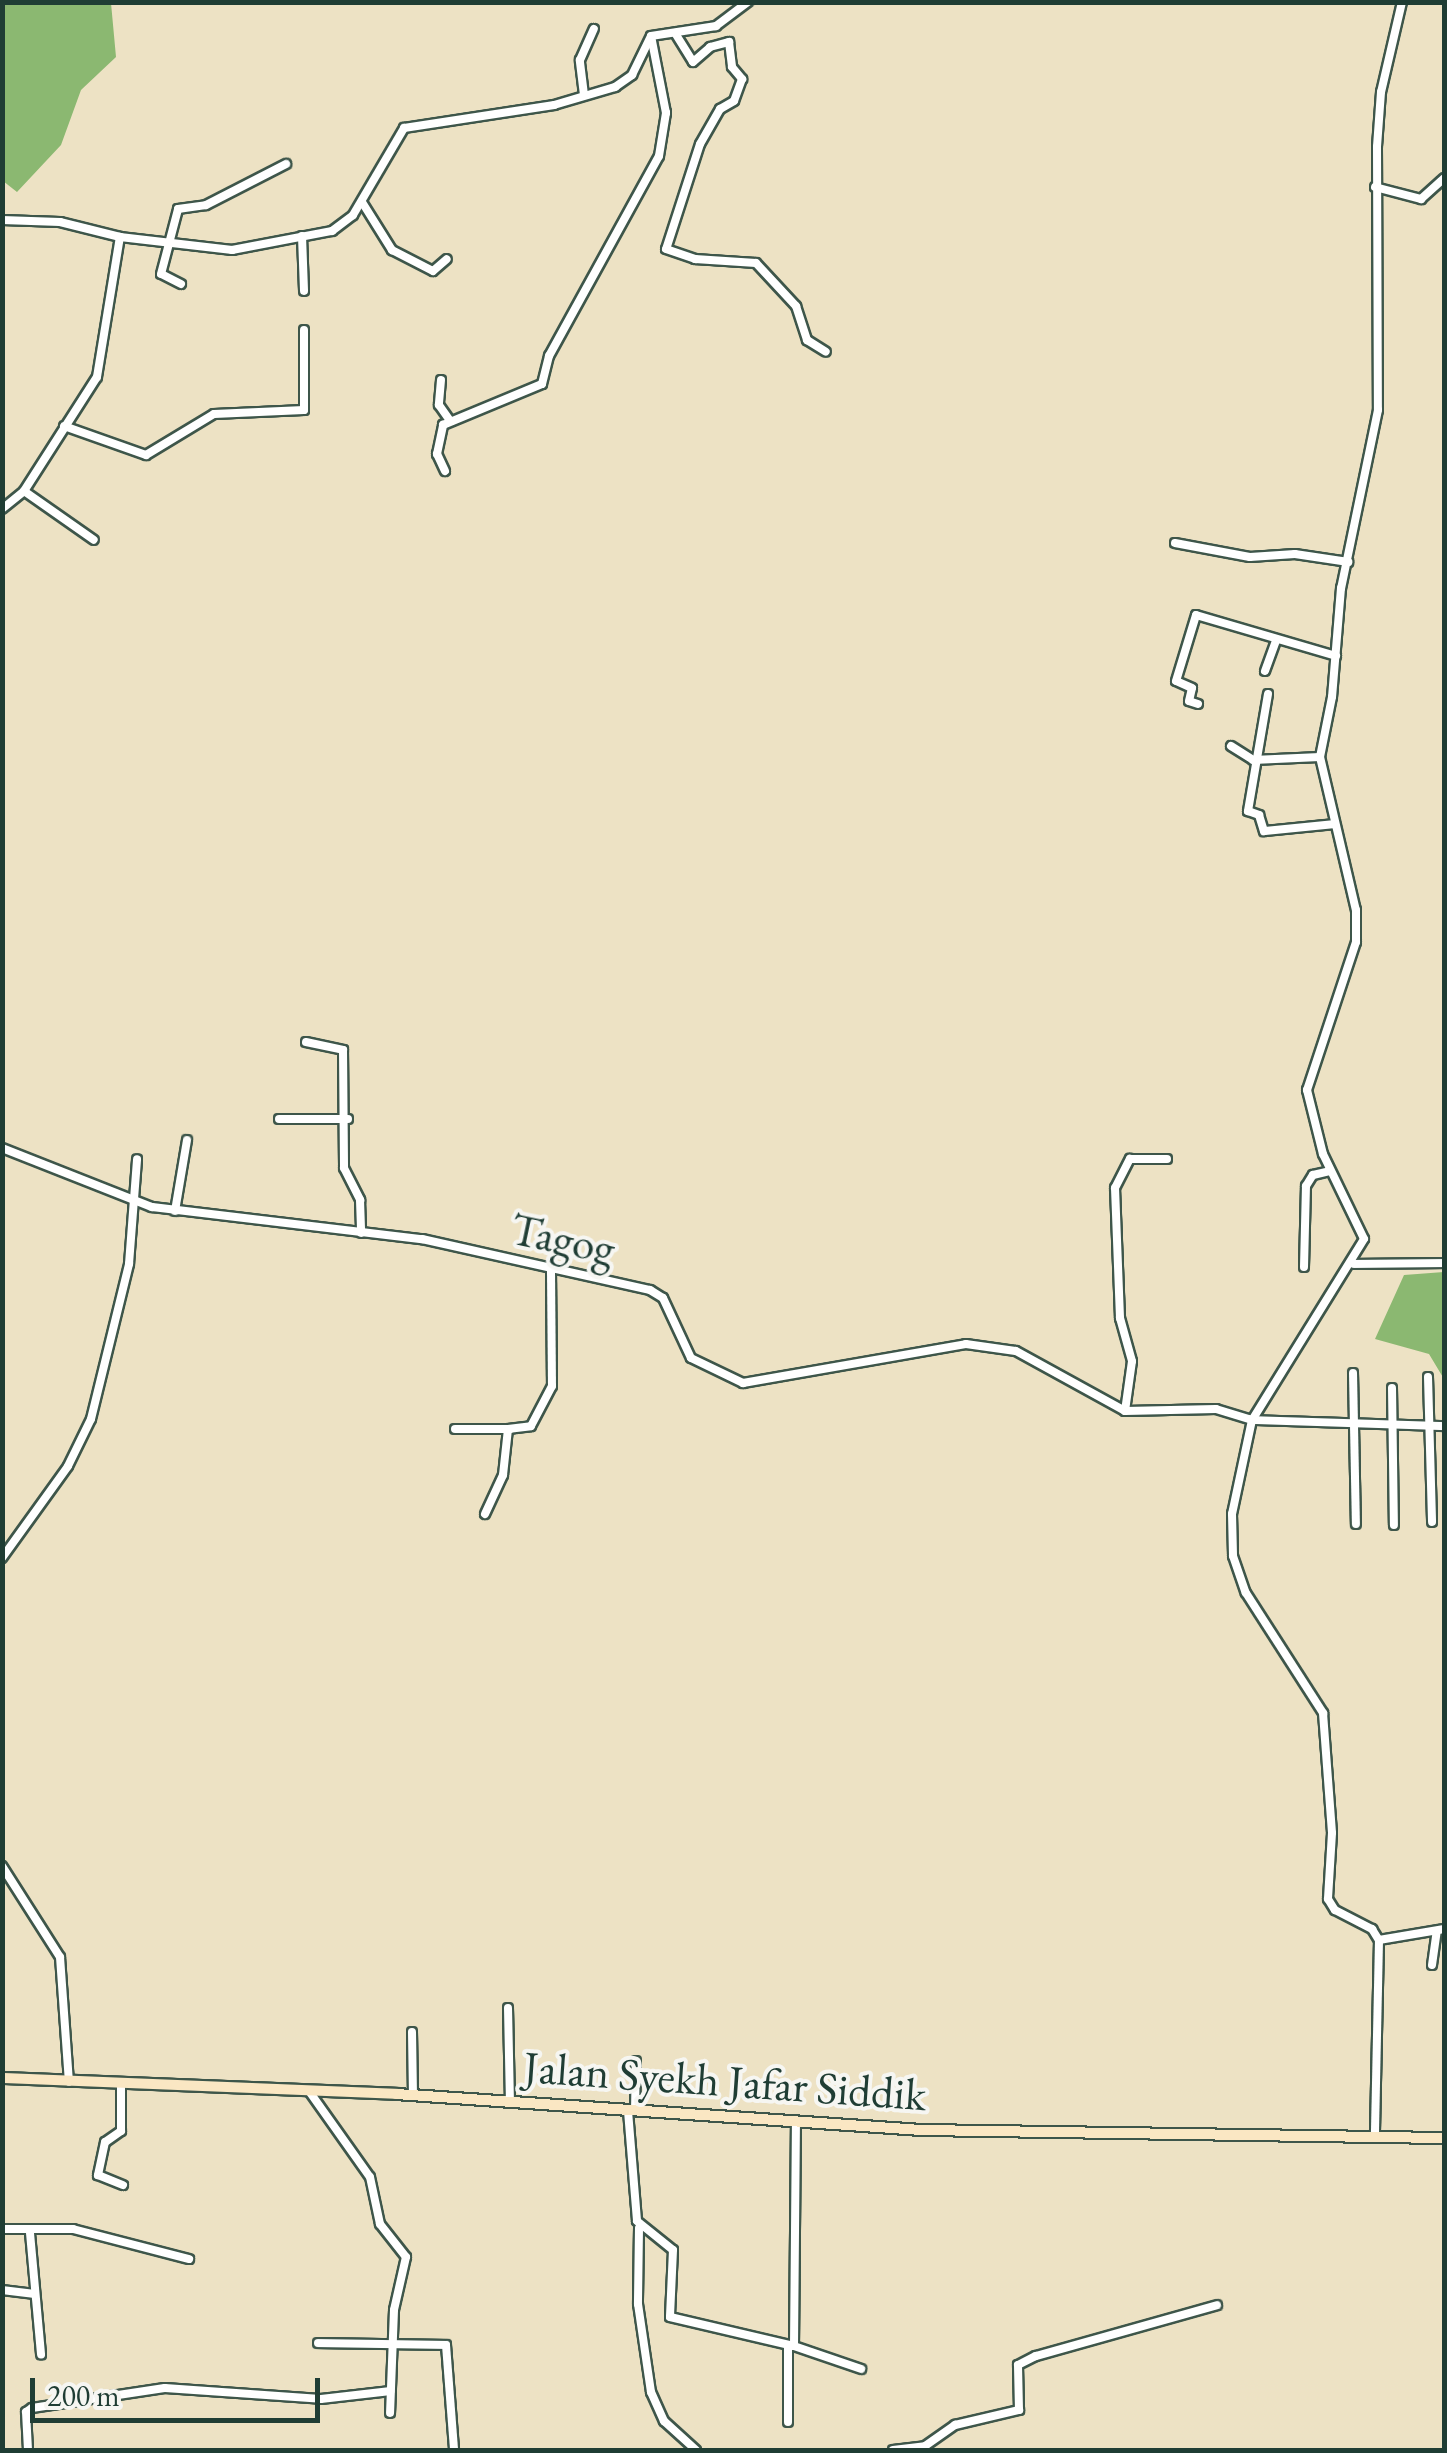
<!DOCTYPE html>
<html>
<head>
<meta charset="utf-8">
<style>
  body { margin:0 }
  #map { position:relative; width:1447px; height:2453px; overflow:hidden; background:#ede2c4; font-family:"EB Garamond",serif }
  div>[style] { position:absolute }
  .forest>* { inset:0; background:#8bb871 }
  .roads { filter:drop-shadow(2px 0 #3e564a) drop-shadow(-2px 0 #3e564a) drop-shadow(0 2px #3e564a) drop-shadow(0 -2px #3e564a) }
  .minor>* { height:8px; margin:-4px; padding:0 4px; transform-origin:4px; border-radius:4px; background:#fff }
  .secondary>* { height:10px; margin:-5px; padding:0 5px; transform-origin:5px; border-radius:5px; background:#fae7c3 }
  span { translate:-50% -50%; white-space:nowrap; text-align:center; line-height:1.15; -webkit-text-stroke:8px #f6f6f2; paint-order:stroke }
  .street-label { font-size:45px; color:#1f3d34 }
  .frame { position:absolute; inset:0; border:5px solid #1f3d34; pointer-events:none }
  .scale { position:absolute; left:30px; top:2378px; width:290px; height:45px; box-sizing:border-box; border:5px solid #1f3d34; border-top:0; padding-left:12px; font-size:30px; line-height:35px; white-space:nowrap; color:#1f3d34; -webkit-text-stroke:8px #f6f6f2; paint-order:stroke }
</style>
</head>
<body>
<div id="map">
  <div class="forest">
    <i style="clip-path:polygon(2px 3px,111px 3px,116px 57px,81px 90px,61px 145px,17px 192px,3px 181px)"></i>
    <i style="clip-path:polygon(1444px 1272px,1444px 1379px,1429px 1354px,1375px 1339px,1404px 1275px)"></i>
  </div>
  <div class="roads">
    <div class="minor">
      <i style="left:1402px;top:2px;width:92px;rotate:103.1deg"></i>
      <i style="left:1381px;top:92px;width:55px;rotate:94.2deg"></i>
      <i style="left:1377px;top:147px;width:263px;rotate:89.8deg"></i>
      <i style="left:1378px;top:410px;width:182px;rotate:101.7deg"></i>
      <i style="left:1341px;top:588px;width:109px;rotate:94.7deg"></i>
      <i style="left:1332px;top:697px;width:61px;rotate:101.3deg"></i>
      <i style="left:1320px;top:757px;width:157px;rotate:76.8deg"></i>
      <i style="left:1356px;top:910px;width:32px;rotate:90deg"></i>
      <i style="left:1356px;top:942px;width:156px;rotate:108.3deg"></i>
      <i style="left:1307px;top:1090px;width:66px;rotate:76deg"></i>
      <i style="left:1323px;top:1154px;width:94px;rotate:64.2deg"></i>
      <i style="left:1364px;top:1239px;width:213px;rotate:121.7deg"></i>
      <i style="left:1252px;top:1420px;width:192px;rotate:1.8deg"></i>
      <i style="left:675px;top:33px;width:34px;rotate:58deg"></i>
      <i style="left:693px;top:62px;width:23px;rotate:-41deg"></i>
      <i style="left:710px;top:47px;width:20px;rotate:-15deg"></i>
      <i style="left:729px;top:42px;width:25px;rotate:83deg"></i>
      <i style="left:732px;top:67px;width:16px;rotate:50deg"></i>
      <i style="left:742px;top:79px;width:23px;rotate:110deg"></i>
      <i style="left:734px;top:101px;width:16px;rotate:150deg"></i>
      <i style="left:720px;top:109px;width:40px;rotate:119.7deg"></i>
      <i style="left:700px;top:144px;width:110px;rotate:107.9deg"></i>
      <i style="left:666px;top:249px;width:31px;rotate:19deg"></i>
      <i style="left:695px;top:259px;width:61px;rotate:3.8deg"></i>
      <i style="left:756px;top:263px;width:59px;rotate:47.1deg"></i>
      <i style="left:796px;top:306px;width:36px;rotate:72deg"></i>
      <i style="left:807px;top:340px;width:22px;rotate:32deg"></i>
      <i style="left:584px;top:95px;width:35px;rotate:-97deg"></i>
      <i style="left:580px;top:60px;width:34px;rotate:-66deg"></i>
      <i style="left:1375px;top:187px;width:48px;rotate:14.6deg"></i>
      <i style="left:1421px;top:199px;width:31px;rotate:-42deg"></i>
      <i style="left:362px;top:202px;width:57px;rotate:58deg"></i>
      <i style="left:392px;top:250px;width:46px;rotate:27.1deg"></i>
      <i style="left:433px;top:271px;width:18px;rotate:-41deg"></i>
      <i style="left:2px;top:220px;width:58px;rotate:2deg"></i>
      <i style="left:60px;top:222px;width:62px;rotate:14deg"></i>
      <i style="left:302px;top:236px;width:55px;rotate:87.9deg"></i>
      <i style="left:181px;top:284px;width:22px;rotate:-153deg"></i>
      <i style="left:161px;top:274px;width:67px;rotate:-75.3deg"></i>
      <i style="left:178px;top:209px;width:28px;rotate:-8deg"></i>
      <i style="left:206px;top:205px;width:90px;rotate:-27.1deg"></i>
      <i style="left:441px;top:380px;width:25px;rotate:95deg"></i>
      <i style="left:439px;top:405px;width:19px;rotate:55deg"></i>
      <i style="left:64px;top:426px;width:87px;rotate:19.5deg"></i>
      <i style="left:146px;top:455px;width:79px;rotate:-31.1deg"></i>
      <i style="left:214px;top:414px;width:90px;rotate:-2.5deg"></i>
      <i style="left:304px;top:410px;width:80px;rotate:-90deg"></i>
      <i style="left:445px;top:471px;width:19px;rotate:-115deg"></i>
      <i style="left:437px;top:454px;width:30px;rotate:-78deg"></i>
      <i style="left:443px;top:425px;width:107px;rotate:-22.5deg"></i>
      <i style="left:542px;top:384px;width:29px;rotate:-76deg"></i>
      <i style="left:549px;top:356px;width:228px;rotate:-61.2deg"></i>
      <i style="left:659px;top:156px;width:44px;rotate:-80.8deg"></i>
      <i style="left:666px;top:113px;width:78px;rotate:-101deg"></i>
      <i style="left:24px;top:491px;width:85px;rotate:35deg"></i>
      <i style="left:2px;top:509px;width:28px;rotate:-39deg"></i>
      <i style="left:24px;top:491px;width:135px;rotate:-57.4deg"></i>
      <i style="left:97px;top:377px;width:142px;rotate:-80.7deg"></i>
      <i style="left:120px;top:237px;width:113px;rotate:6.6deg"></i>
      <i style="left:232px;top:250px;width:102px;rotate:-10.8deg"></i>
      <i style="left:332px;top:231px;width:26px;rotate:-37deg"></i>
      <i style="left:353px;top:215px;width:101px;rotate:-59.6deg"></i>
      <i style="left:404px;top:128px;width:152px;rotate:-8.7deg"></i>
      <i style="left:554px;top:105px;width:64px;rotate:-16.4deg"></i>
      <i style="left:615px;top:87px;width:21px;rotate:-35deg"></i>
      <i style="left:632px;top:75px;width:43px;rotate:-64deg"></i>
      <i style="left:651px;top:36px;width:66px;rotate:-8.7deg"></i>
      <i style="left:716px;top:26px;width:40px;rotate:-37deg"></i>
      <i style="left:1175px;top:543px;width:76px;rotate:10.6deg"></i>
      <i style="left:1250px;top:557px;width:45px;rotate:-3.8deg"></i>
      <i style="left:1295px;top:554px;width:54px;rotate:8.6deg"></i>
      <i style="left:1265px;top:671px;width:33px;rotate:-70deg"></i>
      <i style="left:1268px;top:694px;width:119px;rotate:99.7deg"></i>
      <i style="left:1248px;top:811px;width:12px;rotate:20deg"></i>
      <i style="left:1259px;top:815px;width:17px;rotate:73deg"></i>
      <i style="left:1264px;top:831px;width:70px;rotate:-5.7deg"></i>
      <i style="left:1198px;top:704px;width:9px;rotate:-162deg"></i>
      <i style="left:1189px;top:701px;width:13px;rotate:-77deg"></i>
      <i style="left:1192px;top:688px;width:17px;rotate:-156deg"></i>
      <i style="left:1176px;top:681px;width:69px;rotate:-73.1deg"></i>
      <i style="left:1196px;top:615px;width:146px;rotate:16.3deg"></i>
      <i style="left:1231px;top:746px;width:26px;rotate:32deg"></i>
      <i style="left:1253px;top:760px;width:67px;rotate:-2.6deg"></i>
      <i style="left:306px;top:1042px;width:38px;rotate:12deg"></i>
      <i style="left:343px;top:1050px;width:118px;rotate:89.5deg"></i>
      <i style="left:344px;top:1168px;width:36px;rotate:63deg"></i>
      <i style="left:360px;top:1200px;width:33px;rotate:88deg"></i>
      <i style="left:279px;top:1119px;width:69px"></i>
      <i style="left:2px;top:1148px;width:161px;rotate:21.5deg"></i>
      <i style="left:152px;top:1207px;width:272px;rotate:6.8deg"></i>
      <i style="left:422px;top:1239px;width:234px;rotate:12.6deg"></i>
      <i style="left:650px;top:1290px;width:15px;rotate:32deg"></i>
      <i style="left:663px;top:1298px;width:66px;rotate:65deg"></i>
      <i style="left:691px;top:1358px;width:58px;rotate:25.7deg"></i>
      <i style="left:743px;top:1383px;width:226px;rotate:-9.9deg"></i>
      <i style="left:966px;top:1344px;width:50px;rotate:8deg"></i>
      <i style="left:1016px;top:1351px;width:124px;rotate:28.8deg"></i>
      <i style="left:1125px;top:1411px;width:91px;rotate:-1.3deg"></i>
      <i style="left:1216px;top:1409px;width:38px;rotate:17deg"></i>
      <i style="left:1252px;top:1420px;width:96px;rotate:102deg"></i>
      <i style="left:1232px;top:1514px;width:42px;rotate:88.6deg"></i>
      <i style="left:1233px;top:1556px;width:39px;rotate:71deg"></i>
      <i style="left:1246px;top:1593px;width:143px;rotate:57.3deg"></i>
      <i style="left:1323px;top:1713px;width:120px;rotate:85.7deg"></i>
      <i style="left:1332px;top:1833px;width:66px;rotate:93.5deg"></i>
      <i style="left:1328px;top:1899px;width:13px;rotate:58deg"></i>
      <i style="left:1335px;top:1910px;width:42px;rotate:27.2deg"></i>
      <i style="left:1372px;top:1929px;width:13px;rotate:58deg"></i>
      <i style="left:1379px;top:1940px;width:196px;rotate:91.2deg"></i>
      <i style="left:175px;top:1211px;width:72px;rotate:-80.4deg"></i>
      <i style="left:1354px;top:1264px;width:90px;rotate:-0.6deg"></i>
      <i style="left:1304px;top:1267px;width:81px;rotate:-88.6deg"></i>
      <i style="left:1306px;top:1186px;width:13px;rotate:-58deg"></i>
      <i style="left:1313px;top:1175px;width:17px;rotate:-13deg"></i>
      <i style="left:1353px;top:1373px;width:151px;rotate:88.9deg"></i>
      <i style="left:1428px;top:1377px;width:145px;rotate:88.4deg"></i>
      <i style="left:1392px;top:1388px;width:137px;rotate:89.2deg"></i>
      <i style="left:1125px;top:1411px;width:50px;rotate:-82deg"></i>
      <i style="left:1132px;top:1361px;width:45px;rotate:-105.6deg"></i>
      <i style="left:1120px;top:1318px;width:130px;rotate:-92.2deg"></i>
      <i style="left:1115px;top:1188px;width:33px;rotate:-63deg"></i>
      <i style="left:1130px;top:1159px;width:37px"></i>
      <i style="left:455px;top:1429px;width:55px"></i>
      <i style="left:485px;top:1514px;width:43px;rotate:-65.2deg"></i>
      <i style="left:503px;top:1475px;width:46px;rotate:-83.8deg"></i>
      <i style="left:508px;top:1429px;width:23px;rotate:-7deg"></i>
      <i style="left:531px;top:1426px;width:45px;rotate:-62.3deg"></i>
      <i style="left:552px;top:1386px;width:115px;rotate:-90.5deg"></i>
      <i style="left:2px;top:1558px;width:113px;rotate:-54.3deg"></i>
      <i style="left:68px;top:1466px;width:52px;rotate:-63.9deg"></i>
      <i style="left:91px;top:1419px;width:160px;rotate:-76.2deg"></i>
      <i style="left:129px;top:1264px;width:105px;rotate:-85.6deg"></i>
      <i style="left:2px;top:1866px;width:108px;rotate:57.5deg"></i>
      <i style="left:60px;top:1957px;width:125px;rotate:85.9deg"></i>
      <i style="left:1379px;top:1940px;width:66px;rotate:-9.6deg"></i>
      <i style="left:1432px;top:1965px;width:34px;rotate:-82deg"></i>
      <i style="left:508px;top:2008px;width:95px;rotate:88.8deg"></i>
      <i style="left:412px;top:2032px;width:64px;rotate:89.1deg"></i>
      <i style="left:121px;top:2084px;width:47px;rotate:90deg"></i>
      <i style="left:121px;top:2131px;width:19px;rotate:145deg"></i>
      <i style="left:105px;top:2142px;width:34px;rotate:102deg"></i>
      <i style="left:98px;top:2175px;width:27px;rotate:22deg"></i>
      <i style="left:309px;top:2091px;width:105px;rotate:54.7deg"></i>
      <i style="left:370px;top:2177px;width:48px;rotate:78deg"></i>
      <i style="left:380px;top:2224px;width:42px;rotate:51.8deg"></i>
      <i style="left:406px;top:2257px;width:54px;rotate:102.8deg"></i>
      <i style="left:394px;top:2310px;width:103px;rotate:92.2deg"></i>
      <i style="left:628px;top:2111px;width:110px;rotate:85.3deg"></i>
      <i style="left:637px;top:2221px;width:46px;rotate:38.9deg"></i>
      <i style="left:673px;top:2250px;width:67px;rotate:92.6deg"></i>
      <i style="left:670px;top:2317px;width:127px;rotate:13.2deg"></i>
      <i style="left:794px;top:2346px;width:225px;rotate:-89.5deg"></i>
      <i style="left:635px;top:2111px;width:50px;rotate:-88.9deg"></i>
      <i style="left:639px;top:2228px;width:76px;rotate:90.8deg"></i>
      <i style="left:638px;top:2304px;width:89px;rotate:81.6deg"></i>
      <i style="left:651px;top:2392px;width:32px;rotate:66deg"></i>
      <i style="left:664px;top:2421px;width:43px;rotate:42.2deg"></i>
      <i style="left:2px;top:2229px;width:71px"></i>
      <i style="left:73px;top:2229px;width:120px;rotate:14.5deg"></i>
      <i style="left:30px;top:2233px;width:122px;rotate:84.8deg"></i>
      <i style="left:2px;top:2290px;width:31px;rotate:7deg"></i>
      <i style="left:318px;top:2343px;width:128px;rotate:0.9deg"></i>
      <i style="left:446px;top:2345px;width:105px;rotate:85.6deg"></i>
      <i style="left:788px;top:2345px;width:77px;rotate:90deg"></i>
      <i style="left:794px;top:2346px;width:71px;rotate:18.9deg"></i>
      <i style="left:28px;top:2450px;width:38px;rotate:-93deg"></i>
      <i style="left:26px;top:2412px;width:7px;rotate:-34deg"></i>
      <i style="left:32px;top:2408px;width:134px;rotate:-8.6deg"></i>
      <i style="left:165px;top:2388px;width:156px;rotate:4deg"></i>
      <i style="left:321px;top:2399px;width:70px;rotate:-6.5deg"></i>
      <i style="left:893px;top:2450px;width:32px;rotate:-7deg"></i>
      <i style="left:925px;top:2446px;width:37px;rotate:-35deg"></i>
      <i style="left:955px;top:2425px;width:66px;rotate:-13.2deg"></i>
      <i style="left:1019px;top:2410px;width:45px;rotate:-91.3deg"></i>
      <i style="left:1018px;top:2365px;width:20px;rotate:-27deg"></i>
      <i style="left:1036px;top:2356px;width:188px;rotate:-15.7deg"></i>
    </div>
    <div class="secondary">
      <i style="left:2px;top:2078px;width:394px;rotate:2.3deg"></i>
      <i style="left:396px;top:2094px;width:527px;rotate:3.92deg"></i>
      <i style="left:922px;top:2130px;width:522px;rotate:0.88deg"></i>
    </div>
  </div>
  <div class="street-label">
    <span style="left:563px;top:1239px;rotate:12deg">Tagog</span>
    <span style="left:725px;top:2081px;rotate:4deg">Jalan Syekh Jafar Siddik</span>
  </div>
  <div class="frame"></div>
  <div class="scale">200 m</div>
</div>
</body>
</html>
